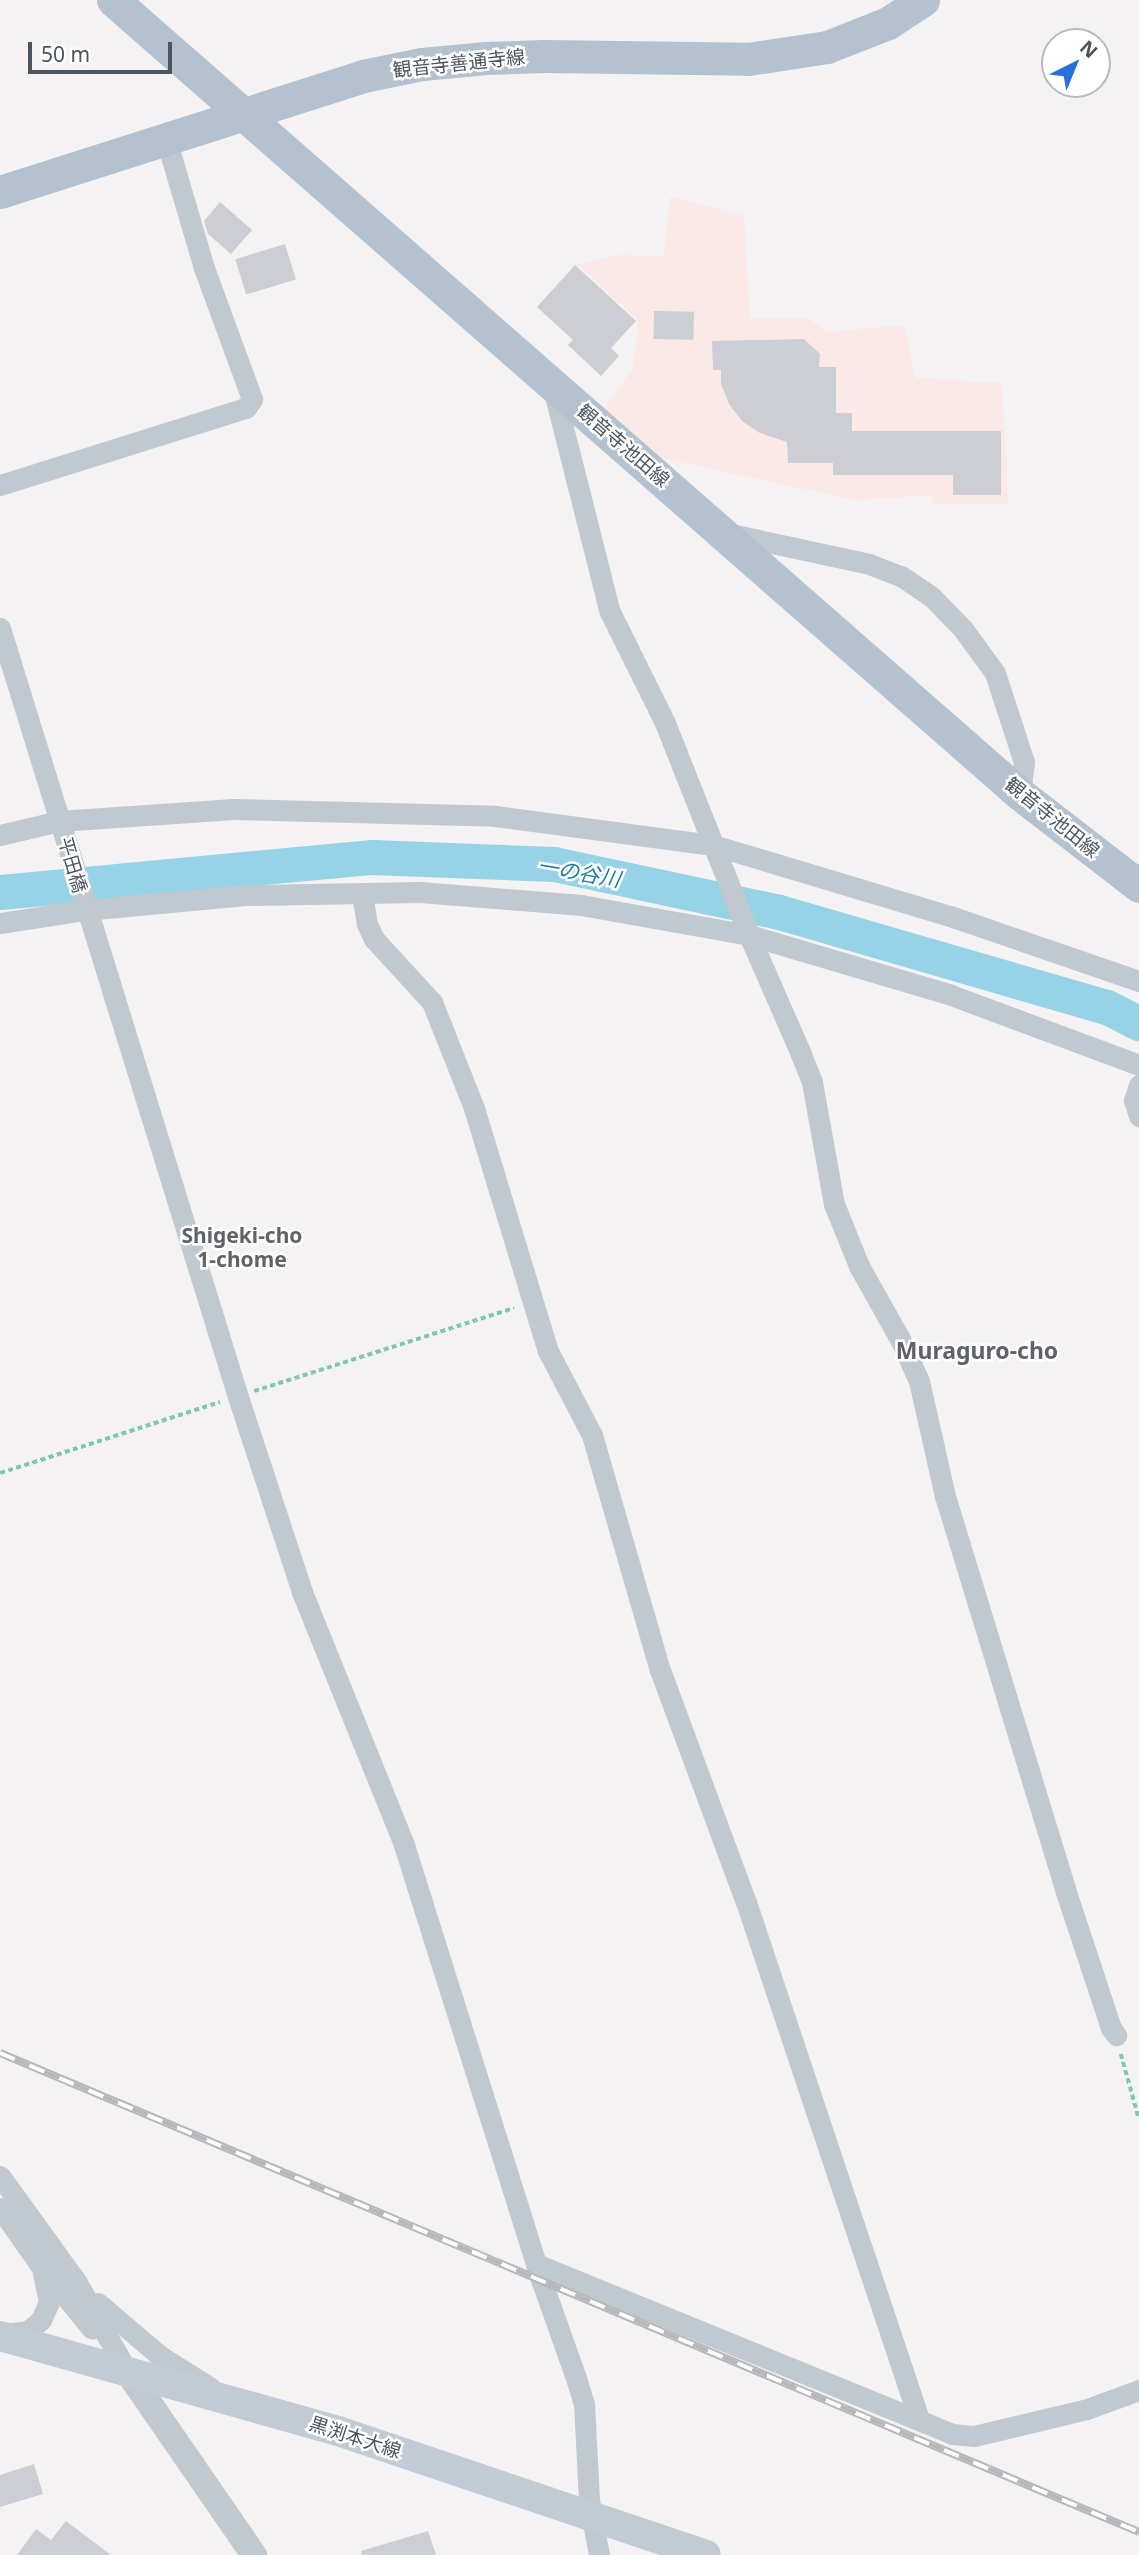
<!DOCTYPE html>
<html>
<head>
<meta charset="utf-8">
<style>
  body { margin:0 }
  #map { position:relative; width:1139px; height:2555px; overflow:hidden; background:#f4f2f2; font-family:"Noto Sans","Noto Sans JP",sans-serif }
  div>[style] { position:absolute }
  .medical>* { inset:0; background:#fae9e7 }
  .river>* { height:35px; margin:-17.5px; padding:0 17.5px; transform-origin:17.5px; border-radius:17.5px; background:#96d3e7 }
  .building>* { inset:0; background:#cdced4; transform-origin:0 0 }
  .path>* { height:3.5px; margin-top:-1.75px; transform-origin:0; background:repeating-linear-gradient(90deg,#80c9a7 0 5px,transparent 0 8.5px) }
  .minor>* { height:21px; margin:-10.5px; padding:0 10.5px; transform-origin:10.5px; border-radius:10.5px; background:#c1c9d0 }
  .tertiary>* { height:26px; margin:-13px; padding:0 13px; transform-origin:13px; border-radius:13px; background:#c1c9d0 }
  .secondary>* { height:30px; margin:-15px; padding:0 15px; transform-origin:15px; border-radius:15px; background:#c2cad4 }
  .primary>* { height:33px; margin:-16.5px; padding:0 16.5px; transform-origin:16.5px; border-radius:16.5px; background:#b4c1ce }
  .rail>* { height:8px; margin-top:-4px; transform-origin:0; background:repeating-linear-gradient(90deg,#fff 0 16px,#b5b7bc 0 32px); box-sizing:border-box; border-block:2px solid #b5b7bc }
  span { translate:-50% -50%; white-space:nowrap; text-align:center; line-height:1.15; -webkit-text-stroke:5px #fff; paint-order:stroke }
  .street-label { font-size:19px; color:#4b555f }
  .water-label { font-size:21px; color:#177d9e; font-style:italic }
  .neighbourhood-label { font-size:21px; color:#5f6267; font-weight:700 }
  .quarter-label { font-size:23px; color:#5f6267; font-weight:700 }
  .north { position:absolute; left:1041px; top:28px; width:70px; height:70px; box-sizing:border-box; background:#fff; border:2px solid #b7bbbf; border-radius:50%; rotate:43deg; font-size:19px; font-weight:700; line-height:28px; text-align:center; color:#4b555f }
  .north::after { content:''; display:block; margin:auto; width:24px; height:32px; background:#286fd8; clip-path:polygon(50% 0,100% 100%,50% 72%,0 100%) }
  .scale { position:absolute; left:28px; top:42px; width:144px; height:32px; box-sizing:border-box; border:4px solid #4b555f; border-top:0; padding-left:9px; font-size:21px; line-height:24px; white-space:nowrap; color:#4b555f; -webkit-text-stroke:5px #fff; paint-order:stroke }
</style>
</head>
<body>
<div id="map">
  <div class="medical">
    <i style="clip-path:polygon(670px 197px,744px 216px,750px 319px,810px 319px,826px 332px,905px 325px,915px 378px,1002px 383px,1008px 504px,933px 504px,932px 495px,855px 500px,657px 457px,604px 409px,633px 368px,639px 321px,577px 264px,620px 255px,664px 256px)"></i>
  </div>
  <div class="river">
    <i style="left:0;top:892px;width:374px;rotate:-5.4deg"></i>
    <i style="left:372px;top:857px;width:182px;rotate:2.2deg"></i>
    <i style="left:554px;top:864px;width:230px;rotate:12deg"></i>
    <i style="left:779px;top:912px;width:341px;rotate:16.2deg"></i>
    <i style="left:1107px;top:1007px;width:36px;rotate:27deg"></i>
  </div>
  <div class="building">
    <i style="clip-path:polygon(220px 202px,252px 230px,231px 254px,208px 234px,204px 221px)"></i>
    <i style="left:285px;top:244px;width:37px;height:52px;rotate:73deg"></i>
    <i style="clip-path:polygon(575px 265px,636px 321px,611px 348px,619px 356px,601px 376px,568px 345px,573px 340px,537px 307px)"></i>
    <i style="left:654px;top:311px;width:40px;height:28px;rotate:1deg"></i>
    <i style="clip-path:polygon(804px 339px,820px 354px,819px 367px,836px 367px,836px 413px,852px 413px,852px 431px,1001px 431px,1001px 495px,953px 495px,953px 475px,833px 475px,833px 463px,788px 463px,787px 442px,760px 433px,742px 421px,729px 404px,721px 384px,721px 370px,713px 370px,712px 341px)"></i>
    <i style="clip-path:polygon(34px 2464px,43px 2494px,0 2507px,0 2475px)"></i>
    <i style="clip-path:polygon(66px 2521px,111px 2555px,17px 2555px,36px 2529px,51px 2540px)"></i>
    <i style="clip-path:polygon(428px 2531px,436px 2555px,362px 2555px,361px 2551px)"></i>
  </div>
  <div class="path">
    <i style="left:254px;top:1391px;width:273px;rotate:-17.7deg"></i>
    <i style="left:0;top:1473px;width:231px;rotate:-17.9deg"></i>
    <i style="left:1121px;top:2054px;width:67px;rotate:74.5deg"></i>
  </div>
  <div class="minor">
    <i style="left:552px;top:384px;width:233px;rotate:75.8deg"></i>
    <i style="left:609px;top:610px;width:126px;rotate:63.6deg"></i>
    <i style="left:665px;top:723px;width:228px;rotate:68.4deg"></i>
    <i style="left:749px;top:935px;width:128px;rotate:66.4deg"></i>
    <i style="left:800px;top:1052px;width:32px;rotate:68deg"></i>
    <i style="left:812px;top:1082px;width:124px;rotate:79.8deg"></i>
    <i style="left:834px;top:1204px;width:67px;rotate:68deg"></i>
    <i style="left:859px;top:1266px;width:84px;rotate:60.7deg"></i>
    <i style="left:900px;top:1339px;width:46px;rotate:65.7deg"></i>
    <i style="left:919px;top:1381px;width:118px;rotate:77.3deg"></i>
    <i style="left:945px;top:1496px;width:414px;rotate:73deg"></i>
    <i style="left:1066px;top:1892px;width:143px;rotate:71.7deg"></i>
    <i style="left:1111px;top:2028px;width:9px;rotate:54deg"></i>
    <i style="left:0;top:485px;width:258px;rotate:-17.4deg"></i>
    <i style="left:246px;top:408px;width:11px;rotate:-56deg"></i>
    <i style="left:252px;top:399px;width:140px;rotate:-110.1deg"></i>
    <i style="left:204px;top:268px;width:134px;rotate:-106.4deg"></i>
    <i style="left:726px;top:533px;width:146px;rotate:12.2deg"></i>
    <i style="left:869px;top:564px;width:34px;rotate:21deg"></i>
    <i style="left:901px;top:576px;width:37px;rotate:34deg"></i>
    <i style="left:932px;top:597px;width:45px;rotate:45.9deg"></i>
    <i style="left:963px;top:629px;width:54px;rotate:54deg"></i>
    <i style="left:995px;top:673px;width:94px;rotate:72deg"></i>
    <i style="left:1024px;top:762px;width:32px;rotate:97deg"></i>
    <i style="left:0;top:628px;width:805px;rotate:72.8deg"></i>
    <i style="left:238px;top:1397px;width:205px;rotate:71.8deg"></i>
    <i style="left:302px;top:1592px;width:273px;rotate:68deg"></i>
    <i style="left:404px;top:1845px;width:458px;rotate:72.5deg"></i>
    <i style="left:542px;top:2282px;width:102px;rotate:70.5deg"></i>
    <i style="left:576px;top:2378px;width:27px;rotate:73deg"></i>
    <i style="left:584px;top:2404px;width:96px;rotate:87deg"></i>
    <i style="left:589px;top:2500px;width:56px;rotate:79.7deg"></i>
    <i style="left:0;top:835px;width:61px;rotate:-13.3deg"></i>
    <i style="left:59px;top:821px;width:175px;rotate:-3.9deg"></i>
    <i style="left:234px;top:809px;width:261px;rotate:1.5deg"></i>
    <i style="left:495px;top:816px;width:220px;rotate:7.6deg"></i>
    <i style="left:713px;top:845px;width:247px;rotate:16.7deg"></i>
    <i style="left:950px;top:916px;width:200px;rotate:19deg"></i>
    <i style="left:362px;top:893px;width:31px;rotate:81deg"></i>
    <i style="left:367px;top:924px;width:17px;rotate:65deg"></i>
    <i style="left:374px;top:939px;width:86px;rotate:47.4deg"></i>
    <i style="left:432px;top:1002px;width:114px;rotate:68.4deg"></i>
    <i style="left:474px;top:1108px;width:254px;rotate:73.1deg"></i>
    <i style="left:548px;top:1351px;width:95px;rotate:62.4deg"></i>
    <i style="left:592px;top:1435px;width:245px;rotate:73.9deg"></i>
    <i style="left:660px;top:1670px;width:247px;rotate:69.7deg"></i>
    <i style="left:746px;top:1902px;width:545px;rotate:71.5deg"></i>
    <i style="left:0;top:923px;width:86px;rotate:-8.7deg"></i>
    <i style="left:85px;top:910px;width:164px;rotate:-5.3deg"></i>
    <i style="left:248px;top:895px;width:172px;rotate:-1deg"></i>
    <i style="left:420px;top:892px;width:162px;rotate:4.6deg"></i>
    <i style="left:581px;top:905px;width:171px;rotate:10.1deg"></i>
    <i style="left:749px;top:935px;width:211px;rotate:16.5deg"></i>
    <i style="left:951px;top:995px;width:201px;rotate:20.4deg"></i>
    <i style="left:1139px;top:1085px;width:16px;rotate:108deg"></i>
    <i style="left:1134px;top:1100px;width:17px;rotate:73deg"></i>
    <i style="left:0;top:2176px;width:130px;rotate:54.1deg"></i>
    <i style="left:76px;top:2281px;width:103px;rotate:60.5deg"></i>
    <i style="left:0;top:2208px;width:70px;rotate:54.9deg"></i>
    <i style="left:40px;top:2265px;width:82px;rotate:50.9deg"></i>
    <i style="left:536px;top:2264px;width:449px;rotate:22.2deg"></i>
    <i style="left:952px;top:2434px;width:22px;rotate:5deg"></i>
    <i style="left:974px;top:2436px;width:116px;rotate:-13.4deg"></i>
    <i style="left:1087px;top:2409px;width:55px;rotate:-20.1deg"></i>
    <i style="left:98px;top:2303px;width:82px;rotate:40.5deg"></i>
    <i style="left:160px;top:2356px;width:60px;rotate:32.1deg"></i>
    <i style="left:4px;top:2334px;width:24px;rotate:-7deg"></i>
    <i style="left:28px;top:2331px;width:17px;rotate:-40deg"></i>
    <i style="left:41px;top:2320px;width:20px;rotate:-66deg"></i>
    <i style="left:49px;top:2302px;width:29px;rotate:-102deg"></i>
  </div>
  <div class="tertiary">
    <i style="left:127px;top:2371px;width:224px;rotate:55.4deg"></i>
  </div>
  <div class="secondary">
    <i style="left:0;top:2336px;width:351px;rotate:15.7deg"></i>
    <i style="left:338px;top:2431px;width:388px;rotate:18.6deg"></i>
  </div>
  <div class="primary">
    <i style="left:113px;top:0;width:1205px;rotate:41.2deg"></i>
    <i style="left:1020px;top:794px;width:150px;rotate:37.7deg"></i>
    <i style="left:0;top:192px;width:381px;rotate:-17.7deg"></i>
    <i style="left:363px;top:76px;width:60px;rotate:-11.5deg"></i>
    <i style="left:422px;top:64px;width:64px;rotate:-5.4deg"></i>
    <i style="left:486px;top:58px;width:58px;rotate:-2deg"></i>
    <i style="left:544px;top:56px;width:204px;rotate:0.8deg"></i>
    <i style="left:748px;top:59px;width:80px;rotate:-8.6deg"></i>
    <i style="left:827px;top:47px;width:66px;rotate:-21.5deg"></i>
    <i style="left:888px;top:23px;width:42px;rotate:-33.3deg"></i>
  </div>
  <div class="rail">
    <i style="left:0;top:2053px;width:1236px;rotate:22.81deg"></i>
  </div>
  <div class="street-label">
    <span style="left:459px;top:64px;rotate:-6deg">観音寺善通寺線</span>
    <span style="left:623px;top:446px;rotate:41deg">観音寺池田線</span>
    <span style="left:1052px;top:818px;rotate:39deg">観音寺池田線</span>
    <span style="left:72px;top:865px;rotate:74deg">平田橋</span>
    <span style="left:355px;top:2438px;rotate:18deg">黒渕本大線</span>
  </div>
  <div class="water-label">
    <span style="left:579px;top:872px;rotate:10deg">一の谷川</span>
  </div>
  <div class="neighbourhood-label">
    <span style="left:242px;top:1247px">Shigeki-cho<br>1-chome</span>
  </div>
  <div class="quarter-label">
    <span style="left:977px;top:1350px">Muraguro-cho</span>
  </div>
  <div class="north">N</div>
  <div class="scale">50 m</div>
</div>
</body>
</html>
